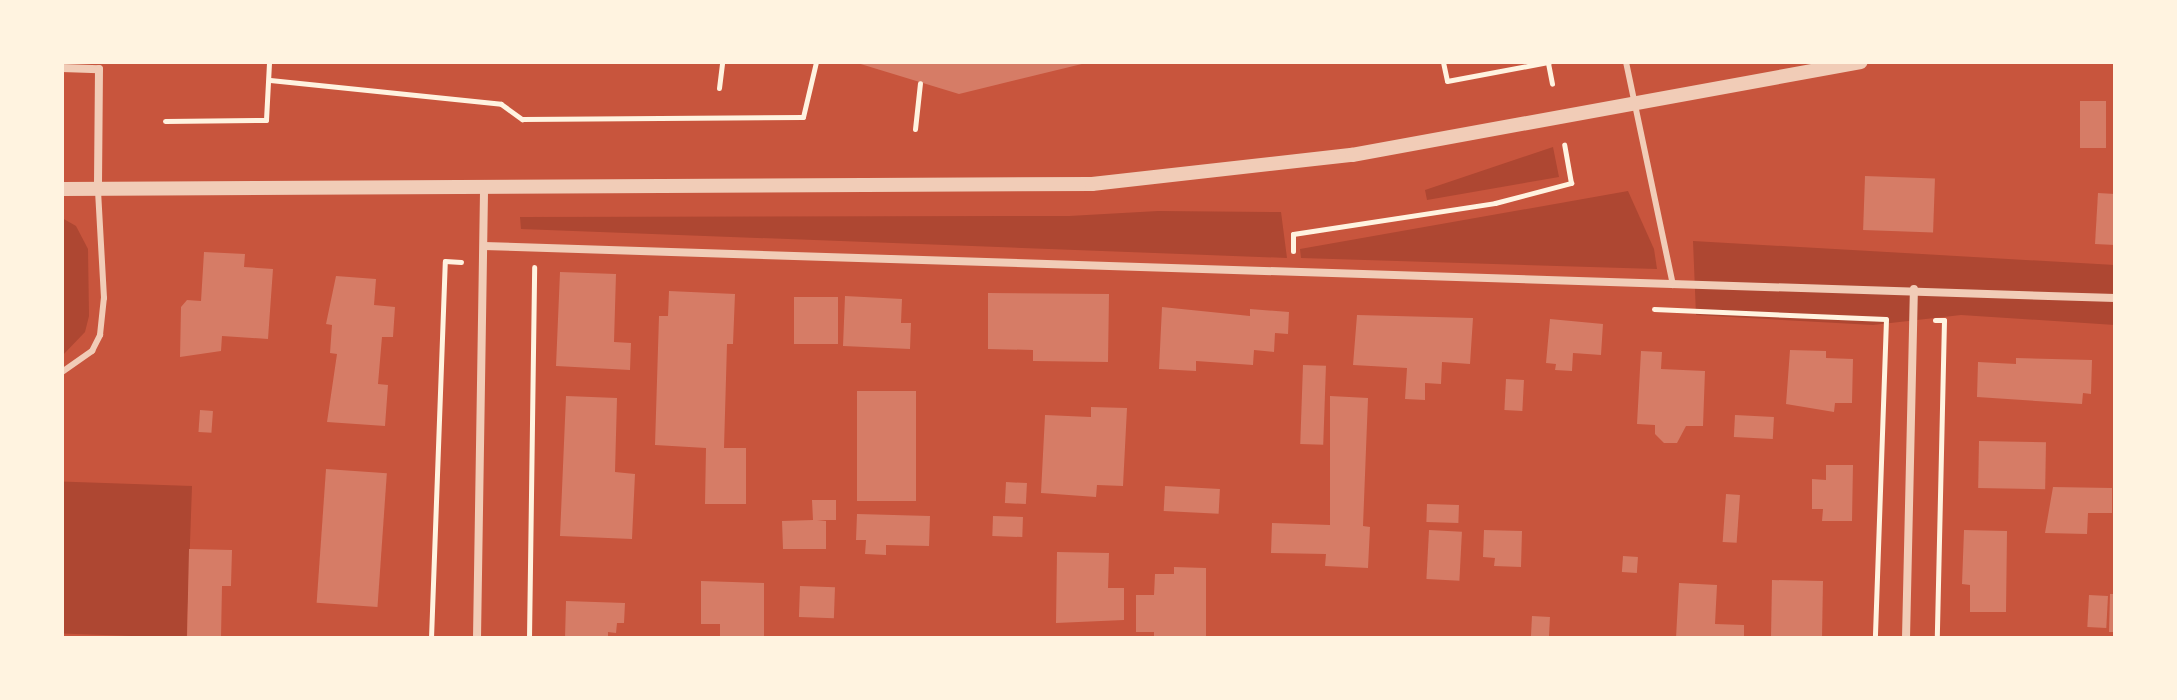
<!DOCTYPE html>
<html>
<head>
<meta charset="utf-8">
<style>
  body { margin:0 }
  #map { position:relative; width:2177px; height:700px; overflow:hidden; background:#c8553d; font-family:Figtree,sans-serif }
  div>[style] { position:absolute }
  .green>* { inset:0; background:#ae4732; transform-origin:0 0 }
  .building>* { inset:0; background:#d67c66; transform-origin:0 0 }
  .path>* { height:5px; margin:-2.5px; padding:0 2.5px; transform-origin:2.5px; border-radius:2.5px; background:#fff3e0 }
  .service>* { height:6px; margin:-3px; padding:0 3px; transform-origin:3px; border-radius:3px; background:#f1ccb7 }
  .minor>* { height:8px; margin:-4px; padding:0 4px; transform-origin:4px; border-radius:4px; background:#f1ccb7 }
  .tertiary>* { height:14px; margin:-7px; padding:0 7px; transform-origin:7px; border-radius:7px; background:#f1ccb7 }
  span { translate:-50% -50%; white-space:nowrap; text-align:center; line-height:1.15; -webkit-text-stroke:8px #fff3e0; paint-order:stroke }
  .frame { position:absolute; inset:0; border:64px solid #fff3e0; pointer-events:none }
</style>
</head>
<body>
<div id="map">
  <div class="green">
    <i style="clip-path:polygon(1553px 147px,1559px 177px,1427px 200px,1425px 190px)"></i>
    <i style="clip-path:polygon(1628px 191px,1654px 249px,1657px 269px,1301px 258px,1300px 249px)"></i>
    <i style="clip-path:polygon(1158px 211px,1281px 212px,1287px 258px,521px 229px,520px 217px,1069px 216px)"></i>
    <i style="clip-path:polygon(62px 218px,76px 226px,88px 249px,89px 316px,85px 332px,62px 356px)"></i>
    <i style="clip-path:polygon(1693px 241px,2115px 265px,2115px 325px,1961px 315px,1873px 325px,1696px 315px)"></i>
    <i style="left:192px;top:486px;width:152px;height:131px;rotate:92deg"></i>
  </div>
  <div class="building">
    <i style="clip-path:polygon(854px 62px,1086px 62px,1086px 63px,959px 94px)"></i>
    <i style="left:2080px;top:101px;width:26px;height:47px"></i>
    <i style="left:1865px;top:176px;width:70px;height:54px;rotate:2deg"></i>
    <i style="clip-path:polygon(2098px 193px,2115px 194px,2115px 245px,2095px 244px)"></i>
    <i style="clip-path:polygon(204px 252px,245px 254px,244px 267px,273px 269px,268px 339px,222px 336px,221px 351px,180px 357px,181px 307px,187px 300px,201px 301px)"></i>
    <i style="clip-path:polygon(560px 272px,616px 274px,614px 342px,631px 343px,630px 370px,556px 366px)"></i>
    <i style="clip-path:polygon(336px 276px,376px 279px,374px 305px,395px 307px,393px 337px,382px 337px,378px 384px,388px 385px,385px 426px,327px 422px,337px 354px,330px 353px,332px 325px,326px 324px)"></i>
    <i style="clip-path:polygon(669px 291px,735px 294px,733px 344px,727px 344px,724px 448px,746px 448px,746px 504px,705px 504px,706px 448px,655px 445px,659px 316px,668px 316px)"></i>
    <i style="clip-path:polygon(988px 293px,1109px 294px,1108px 362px,1033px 361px,1033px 350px,988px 349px)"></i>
    <i style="clip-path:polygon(845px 296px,902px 299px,901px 323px,911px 323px,910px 349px,843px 346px)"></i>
    <i style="left:794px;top:297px;width:44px;height:47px"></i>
    <i style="clip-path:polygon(1162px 307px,1250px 316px,1250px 309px,1289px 312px,1288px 334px,1275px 333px,1274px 352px,1254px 350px,1253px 365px,1196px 361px,1196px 371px,1159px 369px)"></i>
    <i style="clip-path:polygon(1357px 315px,1473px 318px,1470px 364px,1442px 362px,1441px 384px,1425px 383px,1425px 400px,1405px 399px,1407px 368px,1353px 365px)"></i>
    <i style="clip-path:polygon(1550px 319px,1603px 324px,1601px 355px,1573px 353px,1572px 371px,1555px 370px,1556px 364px,1546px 363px)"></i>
    <i style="clip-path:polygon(1790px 350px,1826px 351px,1826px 358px,1853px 359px,1852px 403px,1835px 403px,1834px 412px,1786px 404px)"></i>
    <i style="clip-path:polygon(1641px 351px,1662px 352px,1661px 369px,1705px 371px,1703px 426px,1686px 426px,1677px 443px,1664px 443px,1655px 434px,1655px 425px,1637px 424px)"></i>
    <i style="clip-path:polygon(2016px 358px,2092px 360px,2091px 394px,2083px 393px,2082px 404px,1977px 397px,1978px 362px,2016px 364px)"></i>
    <i style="left:1303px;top:365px;width:23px;height:79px;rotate:2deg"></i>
    <i style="left:1506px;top:379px;width:18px;height:31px;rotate:3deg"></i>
    <i style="left:857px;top:391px;width:59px;height:110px"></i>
    <i style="clip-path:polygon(566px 396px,617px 398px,615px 472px,635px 474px,632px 539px,560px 536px)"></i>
    <i style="clip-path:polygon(1330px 396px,1368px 398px,1363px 526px,1370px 527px,1368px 568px,1325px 566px,1326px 554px,1271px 553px,1272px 523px,1330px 525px)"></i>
    <i style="clip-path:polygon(1091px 407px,1127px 408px,1123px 486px,1097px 485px,1096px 497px,1041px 493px,1045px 415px,1091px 417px)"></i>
    <i style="left:200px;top:410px;width:13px;height:22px;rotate:4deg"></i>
    <i style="left:1735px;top:415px;width:39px;height:22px;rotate:3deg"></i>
    <i style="left:1979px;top:441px;width:67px;height:47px;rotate:1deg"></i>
    <i style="clip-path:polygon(1826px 465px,1853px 465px,1852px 521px,1822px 521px,1823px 509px,1812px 509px,1812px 479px,1826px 480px)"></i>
    <i style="left:326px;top:469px;width:61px;height:134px;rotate:4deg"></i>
    <i style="left:1006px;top:482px;width:21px;height:21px;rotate:3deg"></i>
    <i style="left:1165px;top:486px;width:55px;height:25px;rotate:3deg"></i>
    <i style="clip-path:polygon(2053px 487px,2112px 488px,2112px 513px,2088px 513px,2087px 534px,2045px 533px)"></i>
    <i style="left:1726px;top:494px;width:14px;height:48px;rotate:4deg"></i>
    <i style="clip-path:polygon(812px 500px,836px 500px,836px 520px,817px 520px,826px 521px,826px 549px,783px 549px,782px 521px,813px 520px)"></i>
    <i style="left:1427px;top:504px;width:32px;height:18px;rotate:2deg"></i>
    <i style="clip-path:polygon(857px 514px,930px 516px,929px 546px,886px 545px,886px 555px,865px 554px,866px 540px,856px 540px)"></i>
    <i style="left:993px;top:516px;width:30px;height:20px;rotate:2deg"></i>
    <i style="left:1429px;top:530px;width:33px;height:49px;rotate:3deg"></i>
    <i style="clip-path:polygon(1484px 530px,1522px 531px,1521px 567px,1494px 566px,1495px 558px,1483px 557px)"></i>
    <i style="clip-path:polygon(1964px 530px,2007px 531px,2006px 612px,1970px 612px,1970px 585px,1962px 584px)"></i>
    <i style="clip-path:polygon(189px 549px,232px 550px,231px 586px,222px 586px,221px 638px,187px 638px)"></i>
    <i style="clip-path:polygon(1057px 552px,1109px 553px,1108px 588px,1124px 588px,1124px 620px,1056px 623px)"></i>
    <i style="left:1623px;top:556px;width:15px;height:16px;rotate:4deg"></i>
    <i style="clip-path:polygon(1174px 567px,1206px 568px,1206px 638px,1154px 638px,1154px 632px,1136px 632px,1136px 595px,1154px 595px,1155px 574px,1174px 574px)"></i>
    <i style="left:1772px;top:580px;width:51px;height:58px;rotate:1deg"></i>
    <i style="clip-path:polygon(701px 581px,764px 583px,764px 638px,720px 638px,720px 624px,701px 624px)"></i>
    <i style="clip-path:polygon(1679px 583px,1717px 585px,1715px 624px,1744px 625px,1744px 638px,1676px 638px)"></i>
    <i style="left:800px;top:586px;width:35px;height:31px;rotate:2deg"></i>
    <i style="clip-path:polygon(2110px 594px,2115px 594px,2115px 632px,2109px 632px)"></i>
    <i style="left:2089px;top:595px;width:19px;height:32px;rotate:3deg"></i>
    <i style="clip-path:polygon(566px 601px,625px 603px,624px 623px,617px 623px,616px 633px,608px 632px,608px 638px,565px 638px)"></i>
    <i style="left:1532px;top:616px;width:18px;height:22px;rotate:3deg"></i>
  </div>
  <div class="path">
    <i style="left:1443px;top:62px;width:19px;rotate:78deg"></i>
    <i style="left:1447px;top:81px;width:104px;rotate:-10.6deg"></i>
    <i style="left:1548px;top:63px;width:21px;rotate:79deg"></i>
    <i style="left:270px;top:80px;width:232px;rotate:5.9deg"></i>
    <i style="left:501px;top:104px;width:26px;rotate:36deg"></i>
    <i style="left:522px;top:119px;width:281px;rotate:-0.4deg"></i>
    <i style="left:803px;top:117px;width:57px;rotate:-76.7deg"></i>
    <i style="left:719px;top:88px;width:26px;rotate:-83deg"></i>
    <i style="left:165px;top:121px;width:101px;rotate:-0.6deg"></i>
    <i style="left:266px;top:120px;width:58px;rotate:-87deg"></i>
    <i style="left:915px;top:129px;width:46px;rotate:-83.8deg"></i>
    <i style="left:1293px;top:251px;width:17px;rotate:-90deg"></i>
    <i style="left:1293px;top:234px;width:204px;rotate:-8.7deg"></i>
    <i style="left:1495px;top:203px;width:79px;rotate:-14.7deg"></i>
    <i style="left:1571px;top:183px;width:39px;rotate:-100deg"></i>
    <i style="left:1654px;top:309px;width:232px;rotate:2.5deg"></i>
    <i style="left:1886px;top:319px;width:319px;rotate:92deg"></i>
    <i style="left:1935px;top:320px;width:9px"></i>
    <i style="left:1944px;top:320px;width:318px;rotate:91.3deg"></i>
    <i style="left:431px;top:638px;width:377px;rotate:-87.9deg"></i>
    <i style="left:445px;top:261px;width:16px;rotate:4deg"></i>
    <i style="left:529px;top:638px;width:371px;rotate:-89.2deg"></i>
  </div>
  <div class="service">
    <i style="left:1626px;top:62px;width:228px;rotate:78.1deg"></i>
    <i style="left:62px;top:372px;width:37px;rotate:-35deg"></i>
    <i style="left:92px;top:351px;width:18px;rotate:-63deg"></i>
    <i style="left:100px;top:335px;width:37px;rotate:-84deg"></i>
    <i style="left:104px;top:298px;width:109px;rotate:-93.2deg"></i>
  </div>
  <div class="minor">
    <i style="left:62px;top:68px;width:37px;rotate:2deg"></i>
    <i style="left:99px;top:69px;width:119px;rotate:90.5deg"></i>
    <i style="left:484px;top:246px;width:1632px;rotate:1.83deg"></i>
    <i style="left:477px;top:638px;width:451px;rotate:-89.1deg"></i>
    <i style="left:1906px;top:638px;width:349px;rotate:-88.7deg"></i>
  </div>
  <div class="tertiary">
    <i style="left:62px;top:189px;width:1030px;rotate:-0.28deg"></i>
    <i style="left:1092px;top:184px;width:262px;rotate:-6.4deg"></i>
    <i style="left:1352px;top:155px;width:517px;rotate:-10.35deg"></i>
  </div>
  <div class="frame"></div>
</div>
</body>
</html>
